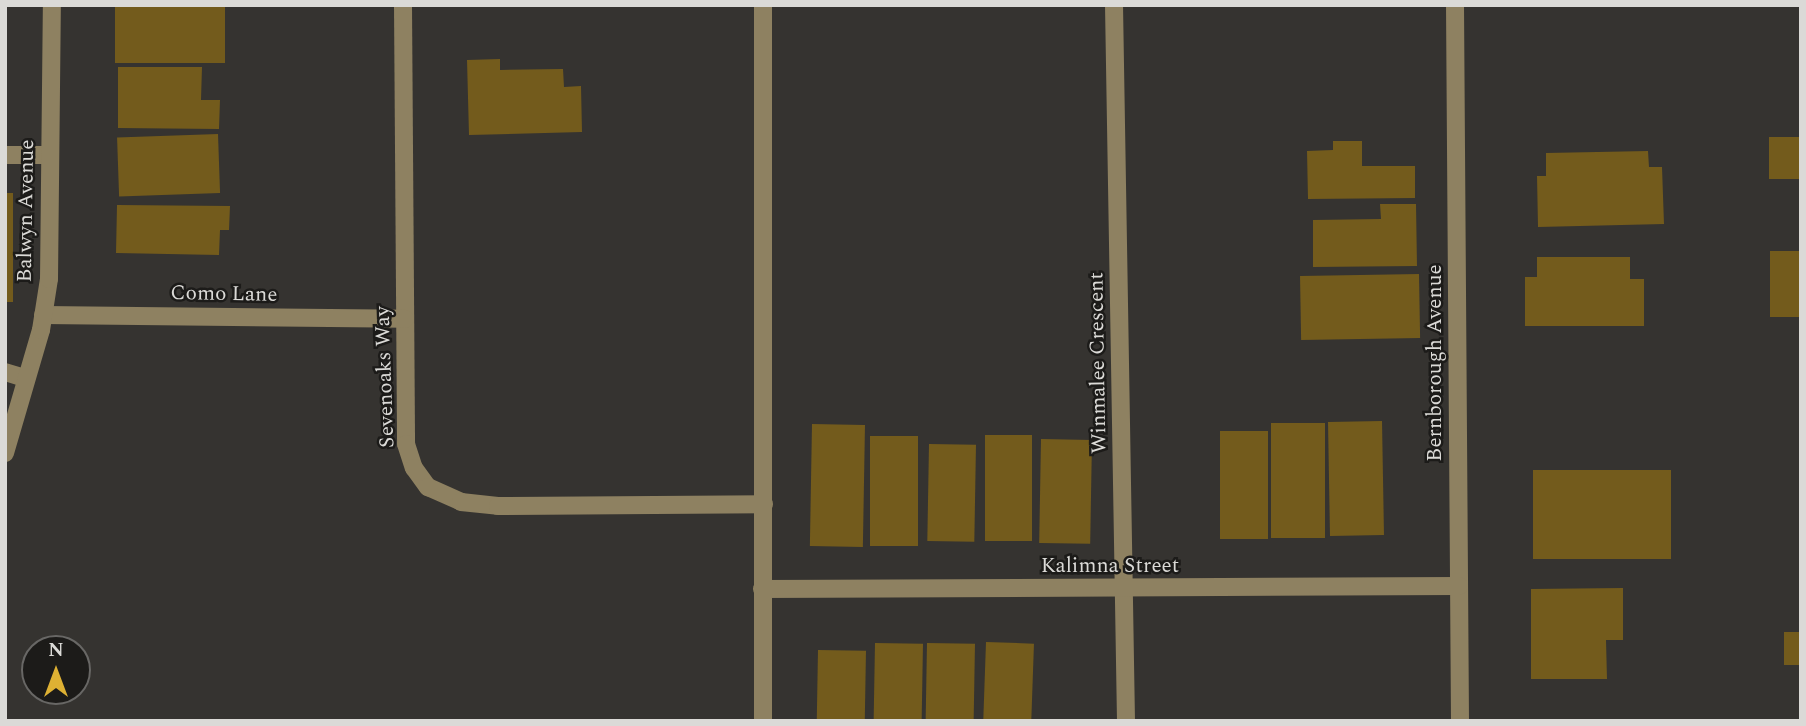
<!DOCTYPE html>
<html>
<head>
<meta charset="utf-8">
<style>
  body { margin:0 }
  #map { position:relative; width:1806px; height:726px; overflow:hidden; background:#353330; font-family:Spectral,serif }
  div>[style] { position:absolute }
  .building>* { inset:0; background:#735b1c; transform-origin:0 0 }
  .minor>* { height:18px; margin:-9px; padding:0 9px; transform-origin:9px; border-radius:9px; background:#8e8161 }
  span { translate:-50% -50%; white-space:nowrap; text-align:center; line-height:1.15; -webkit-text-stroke:5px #1c1b19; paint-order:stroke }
  .street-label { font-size:21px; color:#dbdad7 }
  .frame { position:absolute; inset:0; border:7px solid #dbdad7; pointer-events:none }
  .north { position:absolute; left:21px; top:635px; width:70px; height:70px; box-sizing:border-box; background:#1c1b19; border:2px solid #686765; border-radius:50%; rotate:0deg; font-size:19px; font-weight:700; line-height:28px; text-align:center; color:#dbdad7 }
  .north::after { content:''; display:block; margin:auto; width:24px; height:32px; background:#deb133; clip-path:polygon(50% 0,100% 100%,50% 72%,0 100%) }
</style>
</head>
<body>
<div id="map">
  <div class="building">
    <i style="left:115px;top:5px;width:110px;height:58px"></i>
    <i style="clip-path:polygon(500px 59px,500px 70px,563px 69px,564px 87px,581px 86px,582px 132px,469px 135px,467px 60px)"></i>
    <i style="clip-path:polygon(118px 67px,202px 67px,201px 100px,220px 100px,219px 129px,118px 128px)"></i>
    <i style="left:218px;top:134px;width:59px;height:101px;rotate:88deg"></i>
    <i style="left:1769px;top:137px;width:32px;height:42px"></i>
    <i style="clip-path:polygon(1333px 141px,1362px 141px,1362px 166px,1415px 166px,1415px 198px,1308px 199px,1307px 151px,1333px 150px)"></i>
    <i style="clip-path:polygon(1648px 151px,1649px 167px,1662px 167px,1664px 224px,1538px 227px,1537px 176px,1546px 176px,1546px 153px)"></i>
    <i style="left:5px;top:193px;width:8px;height:109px"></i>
    <i style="clip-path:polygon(1380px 204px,1416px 204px,1417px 266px,1313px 267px,1313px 220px,1381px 219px)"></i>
    <i style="clip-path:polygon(117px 205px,230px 206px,229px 230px,220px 230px,219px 255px,116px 253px)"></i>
    <i style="left:1801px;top:251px;width:66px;height:31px;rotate:90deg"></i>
    <i style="clip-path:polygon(1537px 257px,1630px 257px,1630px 279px,1644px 279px,1644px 326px,1525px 326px,1525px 277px,1537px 277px)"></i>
    <i style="left:1419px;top:274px;width:64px;height:119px;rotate:89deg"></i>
    <i style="left:1382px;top:421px;width:114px;height:54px;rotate:89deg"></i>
    <i style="left:1271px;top:423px;width:54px;height:115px"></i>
    <i style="left:812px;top:424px;width:53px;height:122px;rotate:1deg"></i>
    <i style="left:1220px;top:431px;width:48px;height:108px"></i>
    <i style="left:985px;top:435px;width:47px;height:106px"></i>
    <i style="left:870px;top:436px;width:48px;height:110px"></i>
    <i style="left:1041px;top:439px;width:51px;height:104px;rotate:1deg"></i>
    <i style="left:929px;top:444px;width:47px;height:97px;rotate:1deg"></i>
    <i style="left:1533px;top:470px;width:138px;height:89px"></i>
    <i style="clip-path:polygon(1623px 588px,1623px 640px,1606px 640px,1607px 679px,1531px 679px,1531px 589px)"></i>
    <i style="left:1784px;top:632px;width:17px;height:33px"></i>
    <i style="left:986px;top:642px;width:48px;height:79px;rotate:2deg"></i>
    <i style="left:875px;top:643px;width:48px;height:78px;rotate:1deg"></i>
    <i style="left:927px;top:643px;width:48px;height:78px;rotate:1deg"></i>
    <i style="left:818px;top:650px;width:48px;height:71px;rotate:1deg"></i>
  </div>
  <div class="minor">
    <i style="left:403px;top:5px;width:439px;rotate:89.6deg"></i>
    <i style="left:406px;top:444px;width:25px;rotate:72deg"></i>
    <i style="left:414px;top:468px;width:24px;rotate:54deg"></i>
    <i style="left:428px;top:487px;width:36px;rotate:24deg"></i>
    <i style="left:461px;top:502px;width:37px;rotate:6deg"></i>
    <i style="left:498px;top:506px;width:266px;rotate:-0.4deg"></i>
    <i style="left:1114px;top:5px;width:716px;rotate:89.04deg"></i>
    <i style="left:1455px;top:5px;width:716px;rotate:89.6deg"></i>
    <i style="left:5px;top:155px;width:45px"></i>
    <i style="left:43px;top:315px;width:362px;rotate:0.6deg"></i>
    <i style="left:5px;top:372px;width:21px;rotate:17deg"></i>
    <i style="left:5px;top:453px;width:128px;rotate:-73.7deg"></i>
    <i style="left:41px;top:330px;width:52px;rotate:-81.1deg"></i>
    <i style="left:49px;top:279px;width:274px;rotate:-89.4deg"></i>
    <i style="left:762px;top:589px;width:697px;rotate:-0.25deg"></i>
    <i style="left:763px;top:721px;width:716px;rotate:-90deg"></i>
  </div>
  <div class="street-label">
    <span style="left:26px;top:211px;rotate:-89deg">Balwyn Avenue</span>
    <span style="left:224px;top:294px;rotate:1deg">Como Lane</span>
    <span style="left:1098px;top:363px;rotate:-91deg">Winmalee Crescent</span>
    <span style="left:1435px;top:363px;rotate:-90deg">Bernborough Avenue</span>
    <span style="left:385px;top:377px;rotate:-92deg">Sevenoaks Way</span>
    <span style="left:1110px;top:566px">Kalimna Street</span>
  </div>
  <div class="frame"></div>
  <div class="north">N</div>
</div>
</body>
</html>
